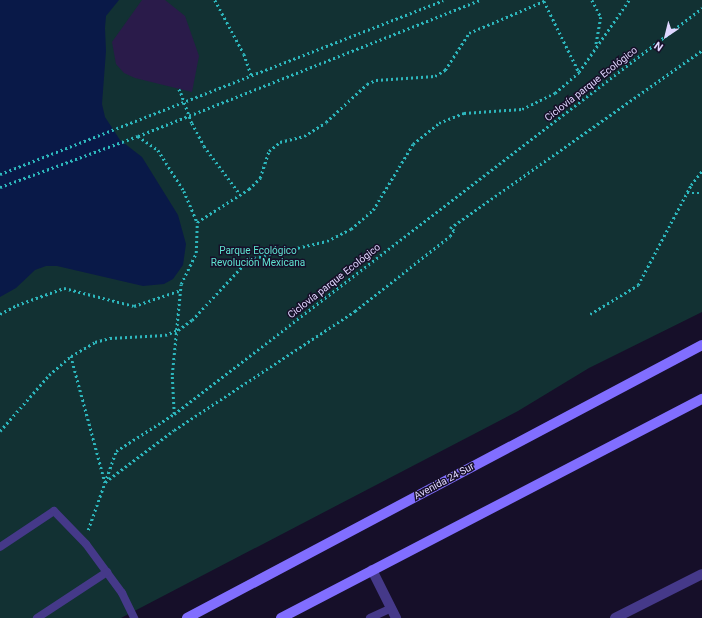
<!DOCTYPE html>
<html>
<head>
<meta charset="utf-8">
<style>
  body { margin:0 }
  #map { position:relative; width:702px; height:618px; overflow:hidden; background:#160f29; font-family:Roboto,sans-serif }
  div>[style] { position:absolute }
  .green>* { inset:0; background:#123133 }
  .water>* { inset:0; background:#091948 }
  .building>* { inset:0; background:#2a1b4a }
  .path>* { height:2.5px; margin-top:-1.25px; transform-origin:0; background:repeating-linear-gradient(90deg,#2db7bd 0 2px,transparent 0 5px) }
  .service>* { height:8px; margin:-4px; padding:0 4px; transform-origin:4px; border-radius:4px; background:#453989 }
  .minor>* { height:10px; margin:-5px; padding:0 5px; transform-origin:5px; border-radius:5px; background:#453989 }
  .secondary>* { height:10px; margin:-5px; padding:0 5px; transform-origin:5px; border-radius:5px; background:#816eff }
  .path-bridge>* { height:2.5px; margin-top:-1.25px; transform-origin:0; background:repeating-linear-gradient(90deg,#2db7bd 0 2px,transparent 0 5px) }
  span { translate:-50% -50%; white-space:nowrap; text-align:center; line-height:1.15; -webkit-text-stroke:3px #160f29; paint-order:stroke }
  .street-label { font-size:10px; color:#e0d7ff }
  .park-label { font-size:10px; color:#5fe3d0 }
  .north { position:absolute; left:646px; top:16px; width:40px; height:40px; -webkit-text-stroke:3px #160f29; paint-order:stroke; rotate:215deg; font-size:11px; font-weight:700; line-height:16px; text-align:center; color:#e0d7ff }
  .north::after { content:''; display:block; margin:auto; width:14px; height:18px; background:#e0d7ff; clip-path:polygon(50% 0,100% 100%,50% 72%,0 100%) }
</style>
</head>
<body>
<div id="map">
  <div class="green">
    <i style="clip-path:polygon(0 0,702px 0,702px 312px,589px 368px,518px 411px,121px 618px,0 618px)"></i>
  </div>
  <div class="water">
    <i style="clip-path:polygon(0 0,119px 0,106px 16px,105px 28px,106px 51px,102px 104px,105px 117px,120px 140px,142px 157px,178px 215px,186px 244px,183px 265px,173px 279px,164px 284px,143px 286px,57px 266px,46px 266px,35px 270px,16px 288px,0 297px)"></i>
  </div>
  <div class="building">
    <i style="clip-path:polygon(142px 0,165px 0,185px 16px,199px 56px,192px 92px,135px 78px,124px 73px,116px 64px,112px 42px)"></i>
  </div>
  <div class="path">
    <i style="left:215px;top:0;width:61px;rotate:61.8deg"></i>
    <i style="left:244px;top:54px;width:24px;rotate:71deg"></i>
    <i style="left:592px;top:0;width:19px;rotate:62deg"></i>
    <i style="left:601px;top:17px;width:29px;rotate:100deg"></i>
    <i style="left:179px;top:89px;width:4px;rotate:63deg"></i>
    <i style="left:192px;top:123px;width:26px;rotate:62deg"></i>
    <i style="left:204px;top:146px;width:60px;rotate:53.1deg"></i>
    <i style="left:138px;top:136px;width:24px;rotate:35deg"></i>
    <i style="left:158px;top:150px;width:49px;rotate:57.6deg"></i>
    <i style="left:184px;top:191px;width:34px;rotate:67deg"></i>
    <i style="left:0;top:174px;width:476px;rotate:-21.4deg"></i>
    <i style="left:0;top:187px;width:147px;rotate:-20.3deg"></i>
    <i style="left:138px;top:136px;width:367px;rotate:-21.7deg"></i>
    <i style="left:687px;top:193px;width:15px"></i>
    <i style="left:0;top:314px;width:19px;rotate:-28deg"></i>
    <i style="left:17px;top:305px;width:50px;rotate:-19.9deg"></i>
    <i style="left:64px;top:288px;width:72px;rotate:14.4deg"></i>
    <i style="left:134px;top:306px;width:50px;rotate:-18.8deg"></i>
    <i style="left:590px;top:314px;width:56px;rotate:-31.1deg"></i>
    <i style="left:638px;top:285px;width:113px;rotate:-62.1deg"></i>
    <i style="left:691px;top:185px;width:18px;rotate:-52deg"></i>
    <i style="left:71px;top:356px;width:131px;rotate:74.9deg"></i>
    <i style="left:105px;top:482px;width:86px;rotate:-37deg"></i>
    <i style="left:174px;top:430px;width:217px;rotate:-33.3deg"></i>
    <i style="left:355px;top:311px;width:121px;rotate:-38.3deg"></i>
    <i style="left:450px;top:236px;width:6px;rotate:-51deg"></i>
    <i style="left:454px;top:231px;width:5px;rotate:-143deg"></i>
    <i style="left:450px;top:228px;width:309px;rotate:-35.2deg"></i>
    <i style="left:174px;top:414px;width:39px;rotate:-93deg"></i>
    <i style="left:172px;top:375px;width:91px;rotate:-84.4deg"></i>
    <i style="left:181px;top:284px;width:34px;rotate:-64deg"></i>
    <i style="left:196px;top:253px;width:31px;rotate:-88deg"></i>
    <i style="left:197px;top:222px;width:62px;rotate:-32.4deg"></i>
    <i style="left:249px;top:189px;width:16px;rotate:-45deg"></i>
    <i style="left:260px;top:178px;width:28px;rotate:-72deg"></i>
    <i style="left:269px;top:151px;width:14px;rotate:-39deg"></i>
    <i style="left:280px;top:142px;width:25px;rotate:-14deg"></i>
    <i style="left:304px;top:136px;width:26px;rotate:-32deg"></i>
    <i style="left:326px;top:122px;width:56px;rotate:-42.8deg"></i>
    <i style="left:367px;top:84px;width:10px;rotate:-24deg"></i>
    <i style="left:376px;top:80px;width:59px;rotate:-3.9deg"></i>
    <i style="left:435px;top:76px;width:12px;rotate:-31deg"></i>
    <i style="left:445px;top:70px;width:44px;rotate:-57deg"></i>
    <i style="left:469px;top:33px;width:82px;rotate:-23.1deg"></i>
    <i style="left:544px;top:1px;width:79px;rotate:63.8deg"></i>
    <i style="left:0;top:431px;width:74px;rotate:-48.8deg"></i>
    <i style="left:49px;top:375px;width:29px;rotate:-41deg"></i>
    <i style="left:71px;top:356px;width:28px;rotate:-30deg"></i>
    <i style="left:95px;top:342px;width:16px;rotate:-15deg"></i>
    <i style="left:110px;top:338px;width:55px;rotate:-3.1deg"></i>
    <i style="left:165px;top:335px;width:14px;rotate:-21deg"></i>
    <i style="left:178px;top:330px;width:17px;rotate:-36deg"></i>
    <i style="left:192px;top:320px;width:83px;rotate:-46.9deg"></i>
    <i style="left:249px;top:259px;width:80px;rotate:-13deg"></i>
    <i style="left:327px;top:241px;width:27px;rotate:-27deg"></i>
    <i style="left:351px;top:229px;width:29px;rotate:-41deg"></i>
    <i style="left:373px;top:210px;width:77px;rotate:-58.8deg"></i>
    <i style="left:413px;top:144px;width:33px;rotate:-39deg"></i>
    <i style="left:439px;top:123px;width:27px;rotate:-22deg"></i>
    <i style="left:464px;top:113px;width:58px;rotate:-3.9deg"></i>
    <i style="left:522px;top:109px;width:37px;rotate:-26deg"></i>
    <i style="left:555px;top:93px;width:32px;rotate:-41deg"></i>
    <i style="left:579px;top:72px;width:88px;rotate:-55.2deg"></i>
    <i style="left:88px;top:530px;width:84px;rotate:-70.5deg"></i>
    <i style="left:116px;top:451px;width:69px;rotate:-32.5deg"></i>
    <i style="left:174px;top:414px;width:666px;rotate:-37.56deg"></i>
  </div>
  <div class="service">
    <i style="left:0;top:547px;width:65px;rotate:-33.7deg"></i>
    <i style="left:54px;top:511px;width:46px;rotate:45.9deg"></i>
    <i style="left:86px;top:544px;width:61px;rotate:53.7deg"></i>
    <i style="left:122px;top:593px;width:28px;rotate:64deg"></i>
    <i style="left:37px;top:618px;width:84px;rotate:-33.3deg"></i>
    <i style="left:370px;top:618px;width:23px;rotate:-25deg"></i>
  </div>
  <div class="minor">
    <i style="left:372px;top:570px;width:54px;rotate:63.4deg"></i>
    <i style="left:615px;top:618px;width:97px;rotate:-26.8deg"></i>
  </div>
  <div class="secondary">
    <i style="left:187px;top:618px;width:583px;rotate:-27.93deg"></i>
    <i style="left:281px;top:618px;width:475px;rotate:-27.5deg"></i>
  </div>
  <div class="path-bridge">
    <i style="left:181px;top:93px;width:32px;rotate:70deg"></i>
  </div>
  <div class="street-label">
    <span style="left:591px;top:84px;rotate:-38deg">Ciclovía parque Ecológico</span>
    <span style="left:334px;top:281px;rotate:-38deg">Ciclovía parque Ecológico</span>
    <span style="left:444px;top:481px;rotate:-28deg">Avenida 24 Sur</span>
  </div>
  <div class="park-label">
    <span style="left:258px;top:256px">Parque Ecológico<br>Revolución Mexicana</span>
  </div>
  <div class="north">N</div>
</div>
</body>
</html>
